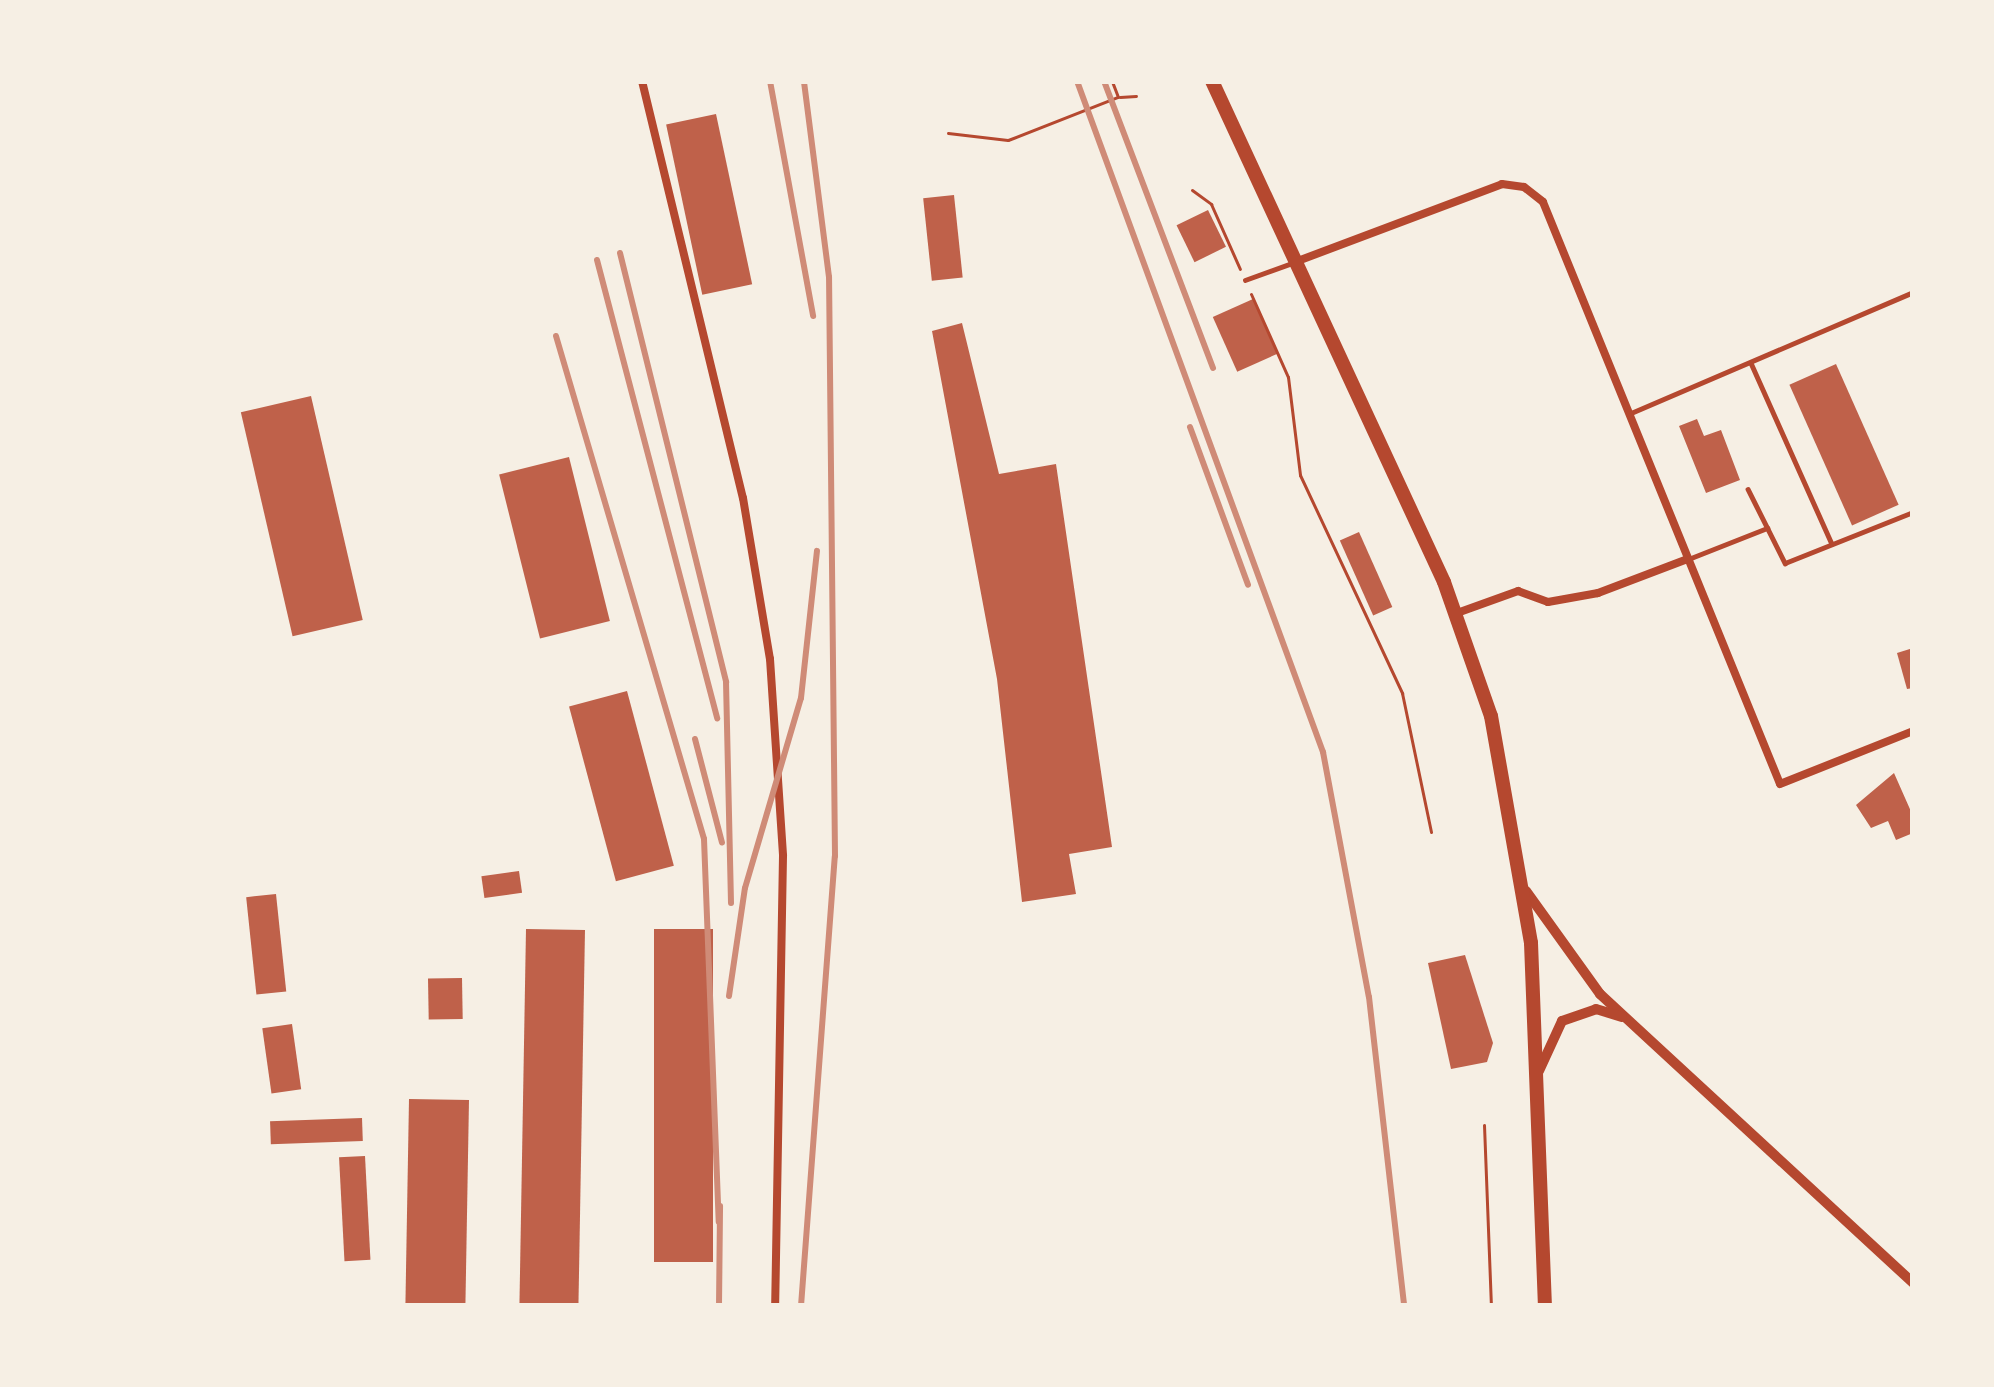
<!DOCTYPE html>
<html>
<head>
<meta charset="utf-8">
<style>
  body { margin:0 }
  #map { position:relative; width:1994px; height:1387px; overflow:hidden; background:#f6efe4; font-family:Inter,sans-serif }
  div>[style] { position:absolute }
  .building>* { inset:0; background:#bf614a; transform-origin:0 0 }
  .path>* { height:3px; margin:-1.5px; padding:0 1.5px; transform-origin:1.5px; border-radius:1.5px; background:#b5482f }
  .service>* { height:4.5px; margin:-2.25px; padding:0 2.25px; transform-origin:2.25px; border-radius:2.25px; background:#b5482f }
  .minor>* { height:8px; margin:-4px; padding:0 4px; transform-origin:4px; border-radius:4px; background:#b5482f }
  .tertiary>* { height:10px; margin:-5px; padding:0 5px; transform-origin:5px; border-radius:5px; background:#b5482f }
  .primary>* { height:14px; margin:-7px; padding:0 7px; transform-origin:7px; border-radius:7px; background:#b5482f }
  .rail>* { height:6px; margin:-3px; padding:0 3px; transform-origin:3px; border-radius:3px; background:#cf8b77 }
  span { translate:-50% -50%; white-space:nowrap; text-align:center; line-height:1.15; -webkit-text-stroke:12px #f6efe4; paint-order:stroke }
  .frame { position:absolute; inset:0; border:84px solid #f6efe4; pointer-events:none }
</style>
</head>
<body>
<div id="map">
  <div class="building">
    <i style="left:716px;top:114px;width:174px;height:51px;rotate:78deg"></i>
    <i style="left:954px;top:195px;width:83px;height:31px;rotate:84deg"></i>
    <i style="left:1208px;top:210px;width:41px;height:35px;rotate:64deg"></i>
    <i style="left:1253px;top:299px;width:60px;height:44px;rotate:66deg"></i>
    <i style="clip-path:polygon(962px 323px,999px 474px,1056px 464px,1112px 847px,1069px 854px,1076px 894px,1022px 902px,997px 679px,932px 331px)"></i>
    <i style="left:1836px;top:364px;width:154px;height:51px;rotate:66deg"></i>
    <i style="left:311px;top:396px;width:230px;height:72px;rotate:77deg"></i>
    <i style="clip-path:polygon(1697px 419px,1704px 436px,1721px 430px,1740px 480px,1706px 493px,1679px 426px)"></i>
    <i style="left:569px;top:457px;width:169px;height:72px;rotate:76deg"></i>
    <i style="left:1359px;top:532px;width:82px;height:21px;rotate:66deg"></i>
    <i style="clip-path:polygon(1913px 648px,1913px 688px,1907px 689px,1897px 653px)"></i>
    <i style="left:627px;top:691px;width:181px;height:60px;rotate:75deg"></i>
    <i style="clip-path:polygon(1894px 773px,1913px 816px,1913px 833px,1896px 840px,1888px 821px,1871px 828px,1856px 805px)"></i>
    <i style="left:519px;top:871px;width:22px;height:38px;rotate:82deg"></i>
    <i style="left:276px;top:894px;width:98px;height:30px;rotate:84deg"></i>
    <i style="left:526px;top:929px;width:59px;height:377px;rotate:1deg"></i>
    <i style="left:654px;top:929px;width:59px;height:333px"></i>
    <i style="clip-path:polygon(1465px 955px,1493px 1043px,1487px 1062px,1451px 1069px,1428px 963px)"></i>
    <i style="left:462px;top:978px;width:41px;height:34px;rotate:89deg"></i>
    <i style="left:292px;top:1024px;width:66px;height:30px;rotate:82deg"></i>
    <i style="left:409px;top:1099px;width:60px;height:207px;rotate:1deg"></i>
    <i style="left:362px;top:1118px;width:23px;height:92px;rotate:88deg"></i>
    <i style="left:365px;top:1156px;width:104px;height:26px;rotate:87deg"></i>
  </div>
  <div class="path">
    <i style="left:1120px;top:97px;width:16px;rotate:-4deg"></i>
    <i style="left:948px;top:133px;width:60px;rotate:6.7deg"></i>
    <i style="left:1008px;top:140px;width:118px;rotate:-21.4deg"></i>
    <i style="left:1118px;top:97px;width:17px;rotate:-111deg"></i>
    <i style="left:1192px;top:190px;width:24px;rotate:36deg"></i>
    <i style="left:1211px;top:204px;width:71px;rotate:66deg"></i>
    <i style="left:1251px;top:294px;width:91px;rotate:66deg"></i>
    <i style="left:1288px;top:377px;width:99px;rotate:83deg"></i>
    <i style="left:1300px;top:475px;width:241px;rotate:64.9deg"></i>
    <i style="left:1402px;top:693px;width:142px;rotate:78.2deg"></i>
    <i style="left:1484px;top:1125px;width:181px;rotate:87.8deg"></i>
  </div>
  <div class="service">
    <i style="left:1245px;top:280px;width:53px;rotate:-19.8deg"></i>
    <i style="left:1751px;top:363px;width:198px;rotate:65.9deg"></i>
    <i style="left:1631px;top:413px;width:307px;rotate:-23.2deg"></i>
    <i style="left:1748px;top:489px;width:83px;rotate:63.4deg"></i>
    <i style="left:1785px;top:563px;width:138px;rotate:-21.7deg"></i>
    <i style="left:1691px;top:558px;width:82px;rotate:-21.5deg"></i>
  </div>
  <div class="minor">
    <i style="left:642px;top:81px;width:429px;rotate:76.4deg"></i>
    <i style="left:743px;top:498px;width:163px;rotate:80.5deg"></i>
    <i style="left:770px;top:659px;width:197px;rotate:86.2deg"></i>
    <i style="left:783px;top:856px;width:450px;rotate:91deg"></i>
    <i style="left:1295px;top:262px;width:221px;rotate:-20.6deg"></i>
    <i style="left:1502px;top:184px;width:22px;rotate:8deg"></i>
    <i style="left:1524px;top:187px;width:24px;rotate:38deg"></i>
    <i style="left:1543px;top:202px;width:628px;rotate:67.84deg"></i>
    <i style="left:1780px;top:784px;width:143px;rotate:-21.7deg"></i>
    <i style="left:1457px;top:613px;width:65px;rotate:-19.8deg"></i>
    <i style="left:1518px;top:591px;width:32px;rotate:20deg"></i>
    <i style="left:1548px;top:602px;width:51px;rotate:-10.2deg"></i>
    <i style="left:1598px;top:593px;width:93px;rotate:-20.8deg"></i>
  </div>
  <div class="tertiary">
    <i style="left:1526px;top:891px;width:127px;rotate:54.3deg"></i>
    <i style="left:1600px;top:994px;width:426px;rotate:42.7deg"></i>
    <i style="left:1539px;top:1071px;width:55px;rotate:-65.3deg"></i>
    <i style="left:1562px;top:1021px;width:36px;rotate:-19deg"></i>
    <i style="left:1596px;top:1009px;width:27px;rotate:17deg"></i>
  </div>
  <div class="primary">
    <i style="left:1212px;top:81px;width:552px;rotate:65.15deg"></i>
    <i style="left:1444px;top:582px;width:142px;rotate:70.7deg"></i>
    <i style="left:1491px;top:716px;width:230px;rotate:80deg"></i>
    <i style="left:1531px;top:943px;width:363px;rotate:87.8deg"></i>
  </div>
  <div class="rail">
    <i style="left:770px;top:81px;width:239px;rotate:79.6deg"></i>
    <i style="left:1077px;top:81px;width:715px;rotate:69.87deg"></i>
    <i style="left:1323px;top:752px;width:249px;rotate:79.4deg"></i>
    <i style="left:1369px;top:997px;width:311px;rotate:83.5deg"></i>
    <i style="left:1104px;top:81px;width:307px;rotate:69.2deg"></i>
    <i style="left:620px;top:253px;width:442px;rotate:76.1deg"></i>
    <i style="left:726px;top:682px;width:221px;rotate:88.7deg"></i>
    <i style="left:597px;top:260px;width:474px;rotate:75.3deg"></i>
    <i style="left:556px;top:336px;width:524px;rotate:73.6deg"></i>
    <i style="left:704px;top:839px;width:383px;rotate:87.8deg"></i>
    <i style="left:1190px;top:427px;width:168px;rotate:69.8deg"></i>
    <i style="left:695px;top:739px;width:107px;rotate:75.4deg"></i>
    <i style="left:729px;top:996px;width:109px;rotate:-81.6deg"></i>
    <i style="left:745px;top:888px;width:198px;rotate:-73.6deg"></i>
    <i style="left:801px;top:698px;width:148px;rotate:-83.8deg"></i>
    <i style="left:719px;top:1306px;width:100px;rotate:-89.4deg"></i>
    <i style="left:801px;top:1306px;width:451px;rotate:-85.7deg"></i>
    <i style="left:835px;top:856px;width:579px;rotate:-90.59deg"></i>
    <i style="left:829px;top:277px;width:198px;rotate:-97.3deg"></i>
  </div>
  <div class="frame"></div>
</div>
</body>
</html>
